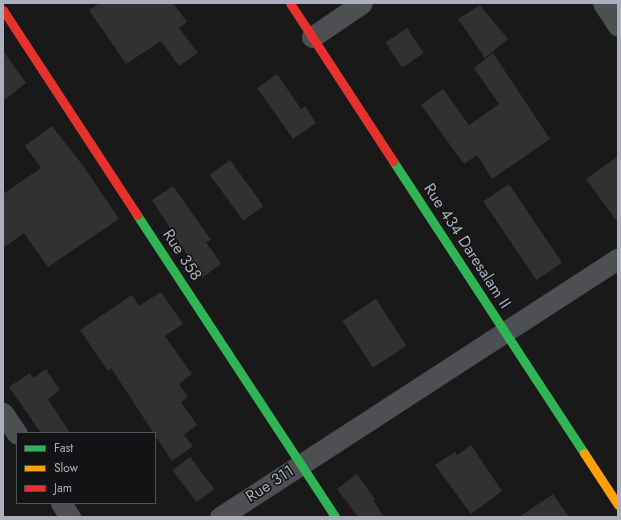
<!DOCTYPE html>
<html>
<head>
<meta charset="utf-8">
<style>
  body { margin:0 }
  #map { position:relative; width:621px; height:520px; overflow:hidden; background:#19191a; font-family:Jost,sans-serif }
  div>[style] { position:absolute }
  .building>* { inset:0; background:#313132; transform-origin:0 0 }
  .street>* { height:21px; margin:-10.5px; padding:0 10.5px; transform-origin:10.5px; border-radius:10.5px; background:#4d4f53 }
  .fast>* { height:9px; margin:-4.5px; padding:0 4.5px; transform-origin:4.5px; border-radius:4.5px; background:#30b455 }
  .slow>* { height:9px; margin:-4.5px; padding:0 4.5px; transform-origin:4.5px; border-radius:4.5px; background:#ff9f0a }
  .jam>* { height:9px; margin:-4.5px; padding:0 4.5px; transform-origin:4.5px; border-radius:4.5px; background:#e5322d }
  span { translate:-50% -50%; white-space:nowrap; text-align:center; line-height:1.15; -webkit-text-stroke:3px #131316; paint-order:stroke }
  .street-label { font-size:16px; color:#a9afbb }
  .frame { position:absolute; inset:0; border:4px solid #a9afbb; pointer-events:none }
  .legend { position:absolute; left:16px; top:432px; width:140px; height:72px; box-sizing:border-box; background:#131316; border:1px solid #4f5158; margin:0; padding:5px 7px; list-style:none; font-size:12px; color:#a9afbb }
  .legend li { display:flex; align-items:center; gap:8px; height:20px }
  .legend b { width:20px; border:1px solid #4f5158 }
</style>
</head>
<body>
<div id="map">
  <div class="building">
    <i style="clip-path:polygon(100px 3px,173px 3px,187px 22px,179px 28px,198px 53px,179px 66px,161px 41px,126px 64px,89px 10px)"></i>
    <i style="clip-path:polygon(480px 5px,508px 39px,485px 58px,458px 19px)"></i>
    <i style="left:407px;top:28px;width:30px;height:26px;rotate:56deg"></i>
    <i style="clip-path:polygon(3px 51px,26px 83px,3px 101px)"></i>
    <i style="clip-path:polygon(493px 53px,550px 139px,492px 179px,477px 155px,464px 164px,421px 105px,443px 89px,469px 125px,499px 104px,474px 68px)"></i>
    <i style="clip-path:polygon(277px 74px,301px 109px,305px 106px,316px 123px,293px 139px,257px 88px)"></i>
    <i style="clip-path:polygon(52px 126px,84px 167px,119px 219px,48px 267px,24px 233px,3px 248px,3px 194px,41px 168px,25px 146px)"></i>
    <i style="clip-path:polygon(618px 156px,618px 223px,586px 179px)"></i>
    <i style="left:230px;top:160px;width:57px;height:25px;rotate:54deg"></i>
    <i style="left:509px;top:184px;width:95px;height:31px;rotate:56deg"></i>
    <i style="clip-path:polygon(173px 186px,211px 240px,206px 242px,221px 264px,202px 278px,152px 200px)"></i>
    <i style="clip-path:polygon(161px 292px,183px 324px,165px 336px,192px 374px,179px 384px,188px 397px,181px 402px,197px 425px,184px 435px,193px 446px,172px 461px,111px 368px,108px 371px,80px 330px,132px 295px,139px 306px)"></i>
    <i style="left:376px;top:299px;width:56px;height:40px;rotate:57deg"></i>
    <i style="clip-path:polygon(46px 369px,60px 390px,48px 399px,70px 433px,41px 433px,9px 387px,30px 373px,33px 378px)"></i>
    <i style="clip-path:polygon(471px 445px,502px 491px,471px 514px,435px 465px,455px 452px,457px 455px)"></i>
    <i style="left:190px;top:457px;width:40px;height:22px;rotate:53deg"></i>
    <i style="clip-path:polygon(357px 474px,375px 499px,373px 500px,384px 517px,358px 517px,337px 489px)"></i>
    <i style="clip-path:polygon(553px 494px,569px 517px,519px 517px)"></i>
  </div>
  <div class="street">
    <i style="left:603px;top:3px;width:27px;rotate:57deg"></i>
    <i style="left:312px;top:37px;width:60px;rotate:-34.2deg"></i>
    <i style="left:3px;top:413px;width:25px;rotate:56deg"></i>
    <i style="left:61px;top:503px;width:17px;rotate:57deg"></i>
    <i style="left:220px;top:517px;width:474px;rotate:-33deg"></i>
  </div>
  <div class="fast">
    <i style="left:393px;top:161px;width:349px;rotate:56.8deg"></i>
    <i style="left:137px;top:215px;width:361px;rotate:56.7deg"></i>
  </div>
  <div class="slow">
    <i style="left:584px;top:453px;width:62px;rotate:56.8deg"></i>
  </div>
  <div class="jam">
    <i style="left:290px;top:3px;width:189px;rotate:56.9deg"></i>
    <i style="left:3px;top:10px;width:245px;rotate:56.8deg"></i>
  </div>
  <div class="street-label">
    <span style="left:467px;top:246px;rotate:57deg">Rue 434 Daresalam II</span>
    <span style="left:182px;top:255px;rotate:57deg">Rue 358</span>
    <span style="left:270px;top:484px;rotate:-33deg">Rue 311</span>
  </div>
  <div class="frame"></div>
  <ul class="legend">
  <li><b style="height:5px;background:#30b455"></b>Fast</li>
  <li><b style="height:5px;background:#ff9f0a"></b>Slow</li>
  <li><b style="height:5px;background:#e5322d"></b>Jam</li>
  </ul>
</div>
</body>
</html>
